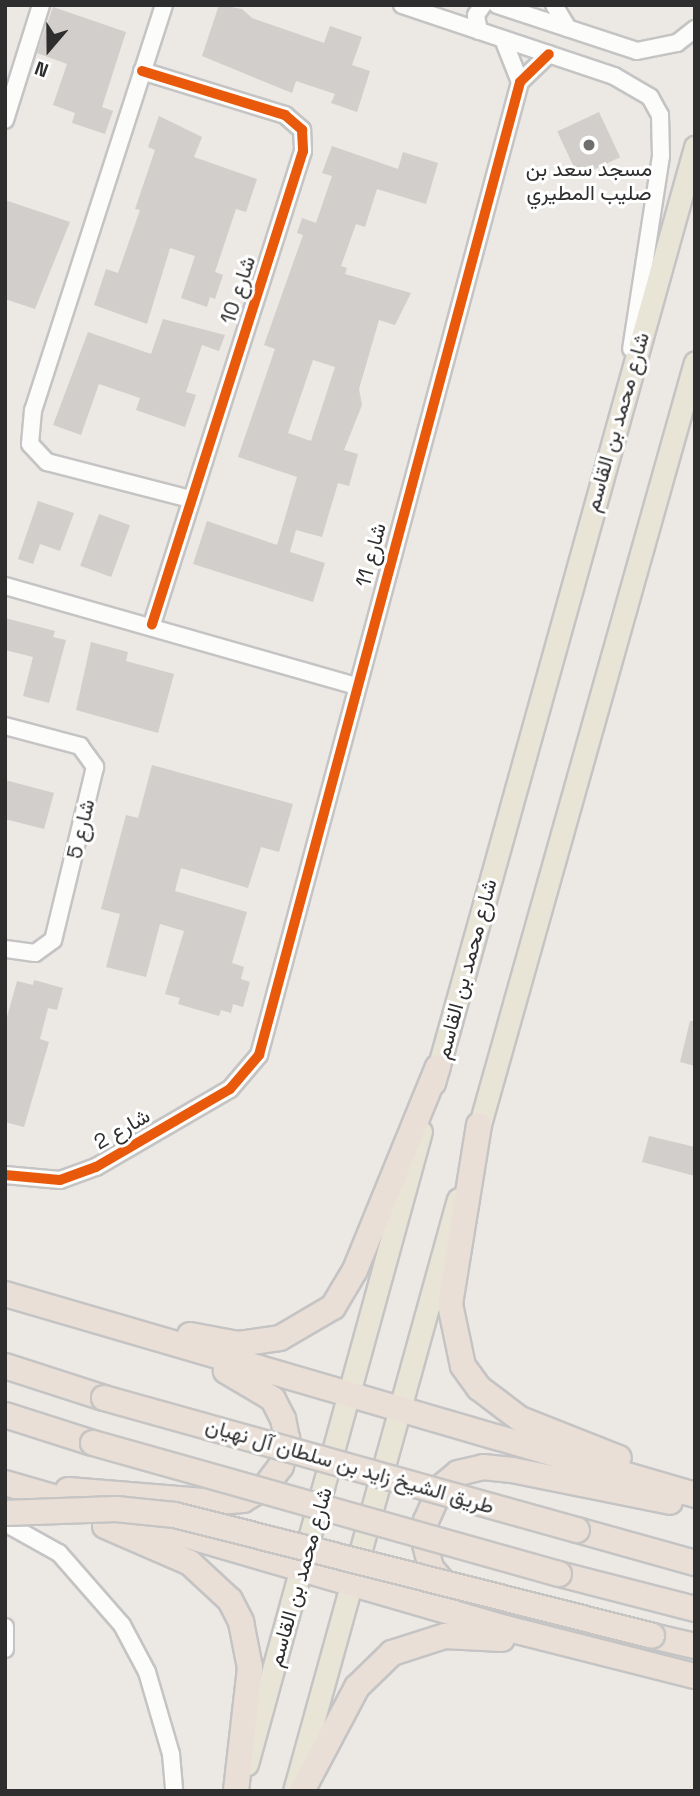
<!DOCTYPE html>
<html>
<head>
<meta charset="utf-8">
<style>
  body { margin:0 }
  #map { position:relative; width:700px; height:1796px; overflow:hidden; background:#ece8e4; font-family:"Space Grotesk",Vazirmatn,sans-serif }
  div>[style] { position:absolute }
  .building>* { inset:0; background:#d1cecb; transform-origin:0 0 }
  .roads { filter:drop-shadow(2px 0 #c5c4c5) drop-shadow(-2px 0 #c5c4c5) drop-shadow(0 2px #c5c4c5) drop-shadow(0 -2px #c5c4c5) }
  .minor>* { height:16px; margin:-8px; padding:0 8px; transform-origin:8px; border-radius:8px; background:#fcfcfb }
  .major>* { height:21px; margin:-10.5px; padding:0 10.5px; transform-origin:10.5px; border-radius:10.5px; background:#e8e4d6 }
  .highway>* { height:24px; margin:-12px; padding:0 12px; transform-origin:12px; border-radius:12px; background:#eadfd6 }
  .bridges { filter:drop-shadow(2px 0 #c6c5c4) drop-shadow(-2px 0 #c6c5c4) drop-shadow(0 2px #c6c5c4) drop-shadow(0 -2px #c6c5c4) }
  .highway-bridge>* { height:24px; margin:-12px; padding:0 12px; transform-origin:12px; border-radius:12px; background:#eadfd6 }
  .cycleway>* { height:10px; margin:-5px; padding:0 5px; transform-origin:5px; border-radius:5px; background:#e8590c }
  .dots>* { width:19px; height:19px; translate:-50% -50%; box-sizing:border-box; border:4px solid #fff; border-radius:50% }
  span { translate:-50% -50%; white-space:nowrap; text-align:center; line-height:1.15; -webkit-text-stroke:6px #fff; paint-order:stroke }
  .poi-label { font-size:21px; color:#2e2e2e }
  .street-label { font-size:21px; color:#2e2e2e }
  .frame { position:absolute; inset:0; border:7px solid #2e2e2e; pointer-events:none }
  .north { position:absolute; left:14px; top:14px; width:70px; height:70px; -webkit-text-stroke:5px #fff; paint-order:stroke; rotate:200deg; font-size:19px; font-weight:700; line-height:28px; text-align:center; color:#2e2e2e }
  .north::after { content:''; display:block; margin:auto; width:24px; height:32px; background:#2e2e2e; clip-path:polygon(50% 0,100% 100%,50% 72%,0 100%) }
</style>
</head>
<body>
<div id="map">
  <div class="building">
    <i style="clip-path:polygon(219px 5px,242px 9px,252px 18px,324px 43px,330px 26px,362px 37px,352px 65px,370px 71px,357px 112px,331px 103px,335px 94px,296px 81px,292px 93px,202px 56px)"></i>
    <i style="clip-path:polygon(53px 7px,126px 32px,102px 107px,113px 111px,105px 134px,72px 123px,75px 113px,53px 105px,67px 64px,37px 53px)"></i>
    <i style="left:599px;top:112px;width:50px;height:46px;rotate:65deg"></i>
    <i style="clip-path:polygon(159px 116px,202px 137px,194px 157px,257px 179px,246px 212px,236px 209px,215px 272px,223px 275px,215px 299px,210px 297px,207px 307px,181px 298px,195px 256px,170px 248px,147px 324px,94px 305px,106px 269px,118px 273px,140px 210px,135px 209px,155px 150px,148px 147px)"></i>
    <i style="clip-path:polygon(evenodd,332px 146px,398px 169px,403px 152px,438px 163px,426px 204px,377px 189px,365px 227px,356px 224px,341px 266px,347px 268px,345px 274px,411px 293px,395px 325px,379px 320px,359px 389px,362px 405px,344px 450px,358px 454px,349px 486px,338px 483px,322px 537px,296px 530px,290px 552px,325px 563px,313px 602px,193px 564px,207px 521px,277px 545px,297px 477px,238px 457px,275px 349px,264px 345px,303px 235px,297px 233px,302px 218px,316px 223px,332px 176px,322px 173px,332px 146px,313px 360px,335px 367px,311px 441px,288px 433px,313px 360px)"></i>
    <i style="clip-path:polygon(5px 200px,70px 222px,35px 309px,5px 299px)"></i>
    <i style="clip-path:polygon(163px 319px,225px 335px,219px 351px,202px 345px,186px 392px,196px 395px,185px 427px,136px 410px,140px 398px,99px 384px,81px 435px,53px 425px,88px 332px,151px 354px)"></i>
    <i style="clip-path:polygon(38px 501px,74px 513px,60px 551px,40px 544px,33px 564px,18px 559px)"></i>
    <i style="left:99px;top:514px;width:33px;height:55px;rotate:20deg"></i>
    <i style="clip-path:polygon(5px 618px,55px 631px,53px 637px,66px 640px,49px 703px,23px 696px,33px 657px,5px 650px)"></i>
    <i style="clip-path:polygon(91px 642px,128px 652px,126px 661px,174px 674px,158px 733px,76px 710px)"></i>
    <i style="clip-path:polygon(152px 765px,293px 804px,279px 852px,261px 847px,248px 888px,181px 868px,175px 891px,247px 912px,232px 963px,244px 967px,241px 979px,250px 982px,243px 1007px,233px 1004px,231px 1013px,221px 1010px,219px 1016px,178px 1004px,180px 998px,165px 994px,184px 931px,160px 924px,146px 977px,106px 967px,120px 914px,101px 909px,126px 815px,138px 818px)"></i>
    <i style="clip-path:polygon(5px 780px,54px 793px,44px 829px,5px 819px)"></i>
    <i style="clip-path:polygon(34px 980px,63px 988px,57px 1010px,48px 1008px,40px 1039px,49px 1042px,24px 1127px,5px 1122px,5px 1024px,17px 981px,33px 985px)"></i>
    <i style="clip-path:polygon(690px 1021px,695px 1021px,695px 1066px,680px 1062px)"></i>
    <i style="clip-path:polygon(649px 1136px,695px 1147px,695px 1176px,642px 1162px)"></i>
  </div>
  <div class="roads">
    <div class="minor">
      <i style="left:164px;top:5px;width:426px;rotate:107.9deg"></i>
      <i style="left:33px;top:410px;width:34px;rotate:95deg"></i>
      <i style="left:30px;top:444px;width:25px;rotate:47deg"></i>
      <i style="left:47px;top:462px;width:148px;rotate:14.5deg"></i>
      <i style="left:402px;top:5px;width:224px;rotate:18.5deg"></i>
      <i style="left:614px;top:76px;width:42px;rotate:30.3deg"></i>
      <i style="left:650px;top:97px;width:21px;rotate:61deg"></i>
      <i style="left:660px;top:115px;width:41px;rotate:88.6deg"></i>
      <i style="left:661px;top:156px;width:195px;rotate:98.8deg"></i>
      <i style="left:497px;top:5px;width:147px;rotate:18.2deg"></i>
      <i style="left:637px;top:51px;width:41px;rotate:-11.3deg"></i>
      <i style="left:677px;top:43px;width:23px;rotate:-38deg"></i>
      <i style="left:554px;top:5px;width:27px;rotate:59deg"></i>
      <i style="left:479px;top:31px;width:16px;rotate:-101deg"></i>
      <i style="left:476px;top:15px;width:12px;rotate:-55deg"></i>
      <i style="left:503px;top:39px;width:46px;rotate:68.4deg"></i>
      <i style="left:142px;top:71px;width:150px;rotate:17.1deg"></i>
      <i style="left:285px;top:115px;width:23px;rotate:41deg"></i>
      <i style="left:302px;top:130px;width:21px;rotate:87deg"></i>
      <i style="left:303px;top:151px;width:497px;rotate:107.7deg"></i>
      <i style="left:5px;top:120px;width:121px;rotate:-72.6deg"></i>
      <i style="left:5px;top:586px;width:364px;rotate:15.9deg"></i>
      <i style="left:5px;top:726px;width:78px;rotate:14.9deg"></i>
      <i style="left:80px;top:746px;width:26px;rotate:54deg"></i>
      <i style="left:95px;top:767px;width:178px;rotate:103.6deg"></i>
      <i style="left:53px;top:940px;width:22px;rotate:144deg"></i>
      <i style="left:35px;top:953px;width:30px;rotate:-172deg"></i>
      <i style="left:5px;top:1175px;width:55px;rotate:5.2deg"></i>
      <i style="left:60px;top:1180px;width:38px;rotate:-20deg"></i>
      <i style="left:96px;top:1167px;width:155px;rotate:-30.2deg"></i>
      <i style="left:230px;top:1089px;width:45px;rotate:-49.5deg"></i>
      <i style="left:259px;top:1055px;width:1007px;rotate:-74.98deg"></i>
      <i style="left:520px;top:82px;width:40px;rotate:-44deg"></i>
      <i style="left:5px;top:1523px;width:62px;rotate:29.1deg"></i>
      <i style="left:59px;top:1553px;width:96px;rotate:48.8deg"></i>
      <i style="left:122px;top:1625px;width:53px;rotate:62deg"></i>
      <i style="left:147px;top:1672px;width:85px;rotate:73.7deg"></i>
      <i style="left:171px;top:1754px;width:37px;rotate:85deg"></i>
      <i style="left:5px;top:1627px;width:22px;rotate:90deg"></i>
    </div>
    <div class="major">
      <i style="left:434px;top:1083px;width:972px;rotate:-74.42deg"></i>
      <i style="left:475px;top:1142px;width:810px;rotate:-74.25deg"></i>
      <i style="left:247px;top:1764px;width:656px;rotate:-74.63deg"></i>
      <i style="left:294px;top:1791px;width:614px;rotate:-74.52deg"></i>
    </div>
    <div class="highway">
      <i style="left:479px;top:1125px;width:181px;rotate:99.2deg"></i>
      <i style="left:450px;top:1304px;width:63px;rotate:78.2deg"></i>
      <i style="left:463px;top:1366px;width:27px;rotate:54deg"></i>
      <i style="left:479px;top:1388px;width:51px;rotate:37.1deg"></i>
      <i style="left:520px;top:1419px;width:106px;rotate:21.5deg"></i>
      <i style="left:5px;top:1294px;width:719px;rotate:16.24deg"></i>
      <i style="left:190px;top:1335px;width:49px;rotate:10.6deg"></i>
      <i style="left:238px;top:1344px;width:42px;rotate:-8.1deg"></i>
      <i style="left:280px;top:1338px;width:61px;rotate:-30.3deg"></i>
      <i style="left:333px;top:1307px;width:43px;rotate:-59.3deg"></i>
      <i style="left:355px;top:1270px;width:219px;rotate:-67.8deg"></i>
      <i style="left:5px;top:1366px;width:104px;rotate:17.9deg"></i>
      <i style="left:5px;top:1415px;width:92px;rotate:17.7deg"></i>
      <i style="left:5px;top:1483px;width:521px;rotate:16.17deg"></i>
      <i style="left:505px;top:1628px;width:196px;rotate:14.2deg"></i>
      <i style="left:68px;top:1490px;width:148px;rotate:4.6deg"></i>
      <i style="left:216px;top:1502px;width:27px;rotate:-4deg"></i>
      <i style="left:243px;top:1500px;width:26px;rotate:-31deg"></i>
      <i style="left:265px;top:1487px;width:26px;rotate:-53deg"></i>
      <i style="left:281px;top:1466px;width:28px;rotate:-77deg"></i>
      <i style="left:287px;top:1439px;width:20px;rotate:-101deg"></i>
      <i style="left:283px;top:1419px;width:22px;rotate:-117deg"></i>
      <i style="left:273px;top:1399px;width:55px;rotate:-149.2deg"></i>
      <i style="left:105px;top:1526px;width:93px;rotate:23.5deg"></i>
      <i style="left:190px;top:1563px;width:54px;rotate:42.8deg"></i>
      <i style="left:230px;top:1600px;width:25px;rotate:63deg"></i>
      <i style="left:241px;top:1622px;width:47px;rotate:78.9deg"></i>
      <i style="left:250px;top:1668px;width:124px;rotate:96.5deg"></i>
      <i style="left:577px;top:1530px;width:123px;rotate:15.6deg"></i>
      <i style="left:559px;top:1574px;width:140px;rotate:14.4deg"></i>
      <i style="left:452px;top:1593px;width:33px;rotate:-130deg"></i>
      <i style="left:431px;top:1568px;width:25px;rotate:-104deg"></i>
      <i style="left:425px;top:1544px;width:23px;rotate:-88deg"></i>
      <i style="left:426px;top:1521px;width:37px;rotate:-66deg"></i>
      <i style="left:441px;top:1487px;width:22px;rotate:-39deg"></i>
      <i style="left:458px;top:1473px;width:26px;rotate:-13deg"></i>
      <i style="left:483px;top:1467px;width:29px;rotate:6deg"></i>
      <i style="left:512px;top:1470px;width:161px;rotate:11.4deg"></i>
      <i style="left:652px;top:1636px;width:44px;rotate:13.1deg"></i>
      <i style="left:302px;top:1791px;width:118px;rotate:-62.1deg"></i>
      <i style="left:357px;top:1687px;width:49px;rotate:-44.2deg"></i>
      <i style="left:392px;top:1653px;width:56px;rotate:-17.8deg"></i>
      <i style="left:445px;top:1636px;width:57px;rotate:3deg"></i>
    </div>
  </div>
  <div class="bridges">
    <div class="highway-bridge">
      <i style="left:104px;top:1398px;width:491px;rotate:15.6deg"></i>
      <i style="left:93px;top:1443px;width:484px;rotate:15.7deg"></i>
      <i style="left:5px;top:1513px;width:111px;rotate:-2.1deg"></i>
      <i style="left:116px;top:1509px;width:59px;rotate:5.8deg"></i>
      <i style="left:175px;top:1515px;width:492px;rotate:14.2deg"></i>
    </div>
  </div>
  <div class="cycleway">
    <i style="left:142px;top:71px;width:150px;rotate:17.1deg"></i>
    <i style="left:285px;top:115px;width:23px;rotate:41deg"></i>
    <i style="left:302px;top:130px;width:21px;rotate:87deg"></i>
    <i style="left:303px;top:151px;width:497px;rotate:107.7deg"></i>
    <i style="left:5px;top:1175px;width:55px;rotate:5.2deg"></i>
    <i style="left:60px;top:1180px;width:38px;rotate:-20deg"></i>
    <i style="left:96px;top:1167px;width:155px;rotate:-30.2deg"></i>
    <i style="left:230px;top:1089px;width:45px;rotate:-49.5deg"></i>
    <i style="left:259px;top:1055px;width:1007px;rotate:-74.98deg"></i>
    <i style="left:520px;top:82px;width:40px;rotate:-44deg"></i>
  </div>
  <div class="dots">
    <i style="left:589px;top:145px;background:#706f6e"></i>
  </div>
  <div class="poi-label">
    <span style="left:589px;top:181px">مسجد سعد بن<br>صليب المطيري</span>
  </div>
  <div class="street-label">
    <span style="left:238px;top:290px;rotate:-72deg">شارع 10</span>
    <span style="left:617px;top:422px;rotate:-74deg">شارع محمد بن القاسم</span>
    <span style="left:371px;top:555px;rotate:-75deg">شارع 11</span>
    <span style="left:81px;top:829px;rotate:-77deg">شارع 5</span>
    <span style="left:466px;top:969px;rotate:-75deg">شارع محمد بن القاسم</span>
    <span style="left:122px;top:1129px;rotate:-30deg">شارع 2</span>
    <span style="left:350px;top:1466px;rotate:16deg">طريق الشيخ زايد بن سلطان آل نهيان</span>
    <span style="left:300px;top:1577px;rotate:-74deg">شارع محمد بن القاسم</span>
  </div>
  <div class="frame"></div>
  <div class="north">N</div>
</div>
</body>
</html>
